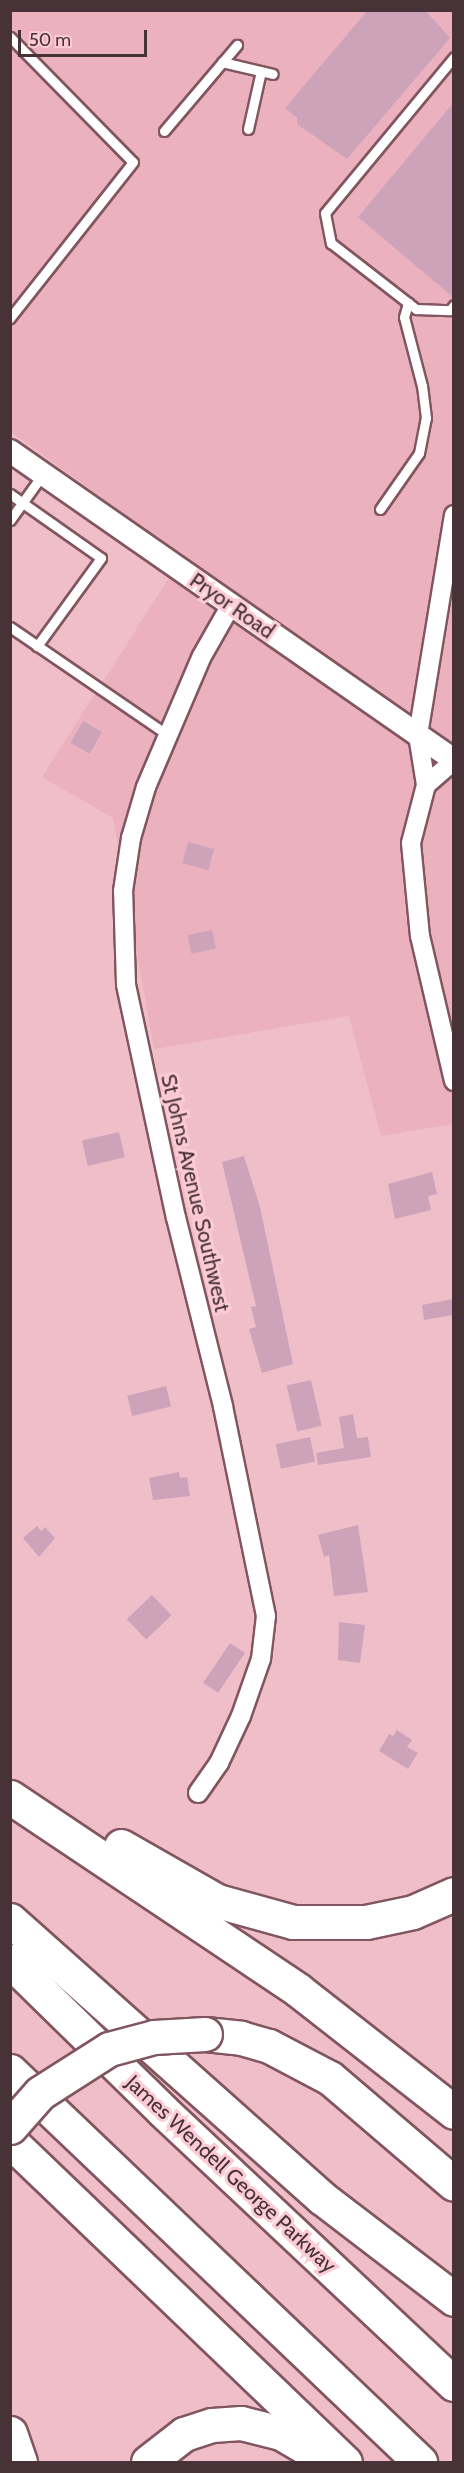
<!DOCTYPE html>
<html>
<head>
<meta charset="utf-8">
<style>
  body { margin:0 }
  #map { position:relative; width:464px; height:2473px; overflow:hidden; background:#f0bec9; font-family:Cabin,sans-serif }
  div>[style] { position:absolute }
  .built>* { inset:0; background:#ebb1be }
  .building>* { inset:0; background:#cda3ba; transform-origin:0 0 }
  .roads { filter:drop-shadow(2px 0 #815660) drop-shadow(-2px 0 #815660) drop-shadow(0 2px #815660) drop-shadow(0 -2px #815660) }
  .service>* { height:9px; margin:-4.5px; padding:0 4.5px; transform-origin:4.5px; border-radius:4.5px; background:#fff }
  .minor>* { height:18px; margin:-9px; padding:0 9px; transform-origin:9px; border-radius:9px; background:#fff }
  .tertiary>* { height:22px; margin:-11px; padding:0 11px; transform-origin:11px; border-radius:11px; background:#fff }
  .motorway>* { height:33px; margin:-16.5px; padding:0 16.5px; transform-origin:16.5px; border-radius:16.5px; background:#fff }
  .bridges { filter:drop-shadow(2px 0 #815660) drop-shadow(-2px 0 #815660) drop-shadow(0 2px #815660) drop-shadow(0 -2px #815660) }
  .motorway-bridge>* { height:33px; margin:-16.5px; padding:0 16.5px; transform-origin:16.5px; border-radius:16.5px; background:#fff }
  span { translate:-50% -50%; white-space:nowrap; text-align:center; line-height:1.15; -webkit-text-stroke:6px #fdcbd6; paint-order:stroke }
  .street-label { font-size:21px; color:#463237 }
  .frame { position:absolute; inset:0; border:12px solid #463237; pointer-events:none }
  .scale { position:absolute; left:18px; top:30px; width:129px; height:27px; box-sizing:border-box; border:3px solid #463237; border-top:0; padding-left:8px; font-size:18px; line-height:21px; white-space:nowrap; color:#463237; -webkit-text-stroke:4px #fdcbd6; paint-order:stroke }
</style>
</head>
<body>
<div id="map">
  <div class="built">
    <i style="clip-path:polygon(11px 11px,453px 11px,453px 1124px,381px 1136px,349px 1016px,154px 1049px,113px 818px,42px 777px,183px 556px,11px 432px)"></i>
  </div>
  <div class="building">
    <i style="clip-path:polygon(368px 10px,425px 10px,450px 38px,347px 159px,297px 124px,297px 118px,285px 108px)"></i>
    <i style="clip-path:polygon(453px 103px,453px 297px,358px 217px)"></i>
    <i style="left:83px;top:721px;width:22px;height:25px;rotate:30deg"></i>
    <i style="left:188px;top:842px;width:27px;height:22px;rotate:15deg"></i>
    <i style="left:212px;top:930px;width:19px;height:25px;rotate:78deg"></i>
    <i style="left:119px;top:1132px;width:26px;height:38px;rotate:77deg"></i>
    <i style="clip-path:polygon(244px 1156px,260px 1207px,293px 1364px,262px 1373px,249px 1329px,256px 1327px,251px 1307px,256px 1306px,222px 1162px)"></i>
    <i style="clip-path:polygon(432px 1172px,437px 1194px,428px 1196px,431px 1210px,395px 1219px,388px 1184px)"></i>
    <i style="clip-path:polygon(453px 1299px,453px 1315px,424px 1320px,422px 1305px)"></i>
    <i style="left:311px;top:1380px;width:47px;height:25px;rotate:77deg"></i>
    <i style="left:166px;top:1386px;width:21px;height:40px;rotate:76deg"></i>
    <i style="clip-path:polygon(353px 1414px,357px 1438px,368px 1437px,371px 1457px,318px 1465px,316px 1453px,344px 1448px,339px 1417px)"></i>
    <i style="left:310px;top:1437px;width:25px;height:35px;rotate:78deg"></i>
    <i style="clip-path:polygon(179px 1472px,180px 1478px,187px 1477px,190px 1496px,153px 1500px,149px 1478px)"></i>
    <i style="clip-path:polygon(358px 1525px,368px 1592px,334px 1596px,329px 1555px,324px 1557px,318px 1535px)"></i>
    <i style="clip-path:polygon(37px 1526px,41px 1531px,45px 1527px,55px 1538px,39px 1557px,23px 1538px)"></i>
    <i style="left:152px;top:1595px;width:28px;height:35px;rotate:46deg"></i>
    <i style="clip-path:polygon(339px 1622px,365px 1625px,360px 1663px,338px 1660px)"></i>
    <i style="left:230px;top:1643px;width:18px;height:48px;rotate:34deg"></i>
    <i style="clip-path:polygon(397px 1730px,412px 1740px,407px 1747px,418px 1753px,408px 1769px,379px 1751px,389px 1734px,393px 1736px)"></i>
  </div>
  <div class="roads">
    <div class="service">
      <i style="left:10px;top:37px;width:175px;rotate:45.5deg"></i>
      <i style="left:133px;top:162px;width:199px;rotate:128.3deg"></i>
      <i style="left:454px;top:57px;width:202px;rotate:129.6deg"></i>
      <i style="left:325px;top:213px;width:31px;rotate:79deg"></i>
      <i style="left:331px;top:243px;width:108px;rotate:37.8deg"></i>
      <i style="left:416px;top:309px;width:34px;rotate:2deg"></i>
      <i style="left:450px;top:310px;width:6px;rotate:-51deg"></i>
      <i style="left:222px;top:62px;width:52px;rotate:13.2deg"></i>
      <i style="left:248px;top:129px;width:59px;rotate:-77.4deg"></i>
      <i style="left:164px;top:131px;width:113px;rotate:-49.7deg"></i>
      <i style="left:10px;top:494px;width:111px;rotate:35.1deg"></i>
      <i style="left:101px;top:558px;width:109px;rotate:126deg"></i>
      <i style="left:380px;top:509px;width:68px;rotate:-55.1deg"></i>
      <i style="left:419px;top:453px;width:36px;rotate:-79deg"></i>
      <i style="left:426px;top:418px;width:32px;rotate:-97deg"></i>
      <i style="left:422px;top:386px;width:71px;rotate:-104.6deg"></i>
      <i style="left:404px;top:317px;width:15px;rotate:-74deg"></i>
      <i style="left:10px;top:520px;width:57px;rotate:-54.3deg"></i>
      <i style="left:10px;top:627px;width:191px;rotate:34.4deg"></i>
    </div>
    <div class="minor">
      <i style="left:454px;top:515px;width:223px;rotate:99.3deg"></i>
      <i style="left:418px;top:735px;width:51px;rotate:80.9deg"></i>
      <i style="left:426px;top:785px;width:60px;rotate:104.5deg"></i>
      <i style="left:411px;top:843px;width:93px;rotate:84.5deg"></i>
      <i style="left:420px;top:936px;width:149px;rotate:76.8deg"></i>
      <i style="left:426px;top:785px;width:37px;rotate:-41deg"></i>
      <i style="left:198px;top:1793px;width:37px;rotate:-55deg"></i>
      <i style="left:219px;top:1763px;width:52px;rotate:-64.9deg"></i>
      <i style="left:241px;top:1716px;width:60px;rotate:-70.7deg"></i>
      <i style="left:261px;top:1659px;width:43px;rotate:-83.4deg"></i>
      <i style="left:266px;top:1616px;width:214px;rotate:-101.6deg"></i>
      <i style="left:223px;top:1406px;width:194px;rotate:-104deg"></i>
      <i style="left:176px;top:1218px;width:239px;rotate:-102.1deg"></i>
      <i style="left:126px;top:984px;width:93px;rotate:-91.8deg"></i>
      <i style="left:123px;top:891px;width:54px;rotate:-81.4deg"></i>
      <i style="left:131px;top:838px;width:53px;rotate:-73.6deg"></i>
      <i style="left:146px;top:787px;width:142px;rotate:-66.9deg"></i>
      <i style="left:202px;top:656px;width:59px;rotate:-60.4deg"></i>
    </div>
    <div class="tertiary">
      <i style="left:10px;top:451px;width:541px;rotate:34.84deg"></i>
    </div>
    <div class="motorway">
      <i style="left:10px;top:1797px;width:347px;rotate:33.8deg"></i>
      <i style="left:298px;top:1990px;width:198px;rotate:38deg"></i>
      <i style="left:121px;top:1846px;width:111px;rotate:29.8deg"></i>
      <i style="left:217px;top:1901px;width:79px;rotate:15.4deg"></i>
      <i style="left:293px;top:1922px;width:73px"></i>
      <i style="left:366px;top:1922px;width:48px;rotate:-12deg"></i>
      <i style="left:413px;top:1912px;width:45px;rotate:-23.7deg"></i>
      <i style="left:10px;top:1920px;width:418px;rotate:41.7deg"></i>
      <i style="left:322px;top:2198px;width:166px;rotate:37.4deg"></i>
      <i style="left:10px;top:1961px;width:214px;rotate:44.4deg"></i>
      <i style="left:163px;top:2111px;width:399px;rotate:43.2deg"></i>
      <i style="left:205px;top:2034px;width:36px;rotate:6deg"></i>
      <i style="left:241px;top:2038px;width:29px;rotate:16deg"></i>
      <i style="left:269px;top:2046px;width:69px;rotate:27.7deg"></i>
      <i style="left:330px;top:2078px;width:163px;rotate:40.5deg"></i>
      <i style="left:10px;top:2071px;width:567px;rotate:43.64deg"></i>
      <i style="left:10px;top:2141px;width:464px;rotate:43.8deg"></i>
      <i style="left:10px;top:2433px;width:31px;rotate:71deg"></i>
      <i style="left:148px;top:2462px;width:46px;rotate:-37.9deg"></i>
      <i style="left:184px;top:2434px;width:29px;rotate:-18deg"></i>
      <i style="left:212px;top:2425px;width:29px;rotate:-4deg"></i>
      <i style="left:241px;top:2423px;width:41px;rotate:14deg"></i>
      <i style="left:281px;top:2433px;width:48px;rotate:30.3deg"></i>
    </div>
  </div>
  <div class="bridges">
    <div class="motorway-bridge">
      <i style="left:10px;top:2127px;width:45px;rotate:-48.6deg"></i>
      <i style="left:40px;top:2093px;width:82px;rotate:-32.5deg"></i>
      <i style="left:109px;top:2049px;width:47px;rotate:-14.9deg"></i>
      <i style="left:154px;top:2037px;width:51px;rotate:-3.4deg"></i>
    </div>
  </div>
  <div class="street-label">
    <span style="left:232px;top:606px;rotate:35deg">Pryor Road</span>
    <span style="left:195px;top:1193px;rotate:77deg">St Johns Avenue Southwest</span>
    <span style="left:231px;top:2174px;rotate:43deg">James Wendell George Parkway</span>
  </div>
  <div class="frame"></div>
  <div class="scale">50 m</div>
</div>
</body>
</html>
